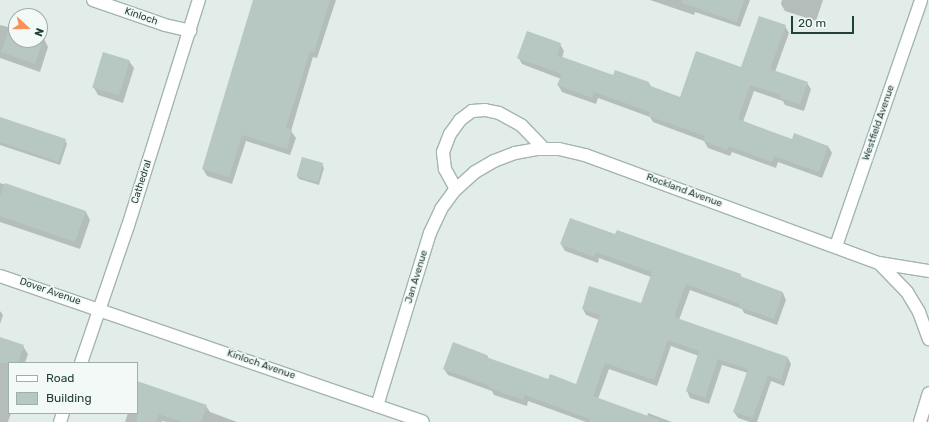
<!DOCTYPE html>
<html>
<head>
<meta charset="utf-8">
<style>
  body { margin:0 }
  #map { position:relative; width:929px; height:422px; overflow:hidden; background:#e2ede9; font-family:Rubik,sans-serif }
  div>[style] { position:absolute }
  .shadow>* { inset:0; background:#0003 }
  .building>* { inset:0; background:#b7c8c3; transform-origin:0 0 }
  .roads { filter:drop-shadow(1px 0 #a4b5b1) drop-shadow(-1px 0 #a4b5b1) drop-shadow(0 1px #a4b5b1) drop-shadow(0 -1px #a4b5b1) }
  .minor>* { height:12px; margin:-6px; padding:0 6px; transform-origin:6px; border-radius:6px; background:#fff }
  span { translate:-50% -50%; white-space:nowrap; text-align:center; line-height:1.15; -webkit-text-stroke:3.5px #f3f9f7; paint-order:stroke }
  .street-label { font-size:10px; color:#213f3b }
  .legend { position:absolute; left:8px; top:362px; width:130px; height:52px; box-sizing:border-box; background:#f3f9f7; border:1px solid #9fafac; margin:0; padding:5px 7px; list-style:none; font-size:12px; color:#213f3b }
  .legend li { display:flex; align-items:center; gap:8px; height:20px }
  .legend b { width:20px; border:1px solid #9fafac }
  .north { position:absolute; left:8px; top:8px; width:40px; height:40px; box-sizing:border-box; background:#f3f9f7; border:1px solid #9fafac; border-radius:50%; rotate:111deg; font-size:11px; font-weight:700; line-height:16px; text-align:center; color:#213f3b }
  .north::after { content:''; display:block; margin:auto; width:14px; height:18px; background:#f99154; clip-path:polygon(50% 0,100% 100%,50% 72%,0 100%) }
  .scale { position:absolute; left:791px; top:16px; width:63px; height:18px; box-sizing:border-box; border:2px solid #213f3b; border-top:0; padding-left:5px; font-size:12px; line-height:14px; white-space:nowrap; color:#213f3b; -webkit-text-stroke:3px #f3f9f7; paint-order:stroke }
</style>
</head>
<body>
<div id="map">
  <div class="shadow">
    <i style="clip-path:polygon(255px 0,336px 0,317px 58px,313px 57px,291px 131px,296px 138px,290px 155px,246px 141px,232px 184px,207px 176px,203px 169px)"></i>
    <i style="clip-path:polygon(650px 0,750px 0,740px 27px,695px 12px,694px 15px)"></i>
    <i style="clip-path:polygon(782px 0,823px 0,816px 21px,785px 11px,781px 4px)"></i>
    <i style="clip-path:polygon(0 25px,16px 29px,16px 40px,40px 40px,40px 38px,44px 39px,48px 47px,40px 72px,0 58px)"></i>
    <i style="clip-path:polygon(785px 26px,789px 33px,775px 72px,807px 83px,811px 89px,804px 111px,785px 105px,783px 101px,754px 91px,743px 122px,793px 140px,828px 146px,832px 153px,822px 178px,778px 162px,776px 168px,732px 152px,730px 156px,708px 148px,704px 141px,653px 122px,650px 117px,598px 98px,596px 104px,562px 92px,558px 85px,561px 79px,522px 64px,518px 57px,560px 44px,564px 51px,562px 58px,614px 77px,649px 83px,652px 88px,681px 98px,742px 68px)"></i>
    <i style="clip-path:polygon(129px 61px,134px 68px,123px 103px,98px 95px,94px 88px)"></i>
    <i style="clip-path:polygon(0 118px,65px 140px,67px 144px,60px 165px,0 145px)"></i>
    <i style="clip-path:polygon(322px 164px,324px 168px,319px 185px,299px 179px,297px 176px)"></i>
    <i style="clip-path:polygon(0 183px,86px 212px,90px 220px,80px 249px,0 222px)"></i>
    <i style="clip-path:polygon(616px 235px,740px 274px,742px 278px,783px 293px,786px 300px,777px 325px,744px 313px,742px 309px,690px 290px,679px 320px,788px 358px,791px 364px,784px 386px,771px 381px,757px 422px,750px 422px,738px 418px,734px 412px,748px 373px,722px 365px,709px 404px,690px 398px,687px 391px,699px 356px,671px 346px,657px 386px,609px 369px,598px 399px,647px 417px,648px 413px,672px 422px,586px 422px,528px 401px,527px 406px,494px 395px,492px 391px,448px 375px,444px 369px,487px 355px,489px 359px,549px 381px,577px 385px,599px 320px,586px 315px,583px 309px,642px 304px,651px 277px,599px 258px,598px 263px,565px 251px,561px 244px)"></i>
    <i style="clip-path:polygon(0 311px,3px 315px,0 324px)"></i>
    <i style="clip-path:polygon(0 338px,23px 346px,28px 354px,25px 363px,9px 363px,9px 413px,11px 413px,8px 422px,0 422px)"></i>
    <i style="clip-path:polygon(137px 387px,206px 406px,210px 412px,237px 422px,167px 422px,162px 421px,162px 422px,125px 422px,128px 413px,137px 413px)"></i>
  </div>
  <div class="building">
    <i style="clip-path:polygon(253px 0,330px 0,314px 52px,310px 51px,286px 128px,292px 130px,287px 149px,242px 135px,229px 177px,202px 169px)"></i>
    <i style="clip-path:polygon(682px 0,744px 0,737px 22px,682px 3px)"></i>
    <i style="clip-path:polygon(759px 16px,786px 25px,770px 69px,808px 82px,800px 104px,780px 98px,781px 95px,750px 85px,738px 119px,792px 139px,794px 133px,828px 146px,819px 172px,774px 156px,772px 162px,728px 146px,727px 150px,703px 141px,705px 136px,648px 116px,650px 112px,594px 92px,592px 98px,557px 85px,562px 74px,517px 58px,527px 31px,561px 43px,557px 55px,613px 75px,615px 70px,649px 82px,648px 85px,680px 97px,696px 51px,741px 67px)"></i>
    <i style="clip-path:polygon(10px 26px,16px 28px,16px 40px,40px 40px,40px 37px,44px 38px,35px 64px,1px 52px)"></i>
    <i style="left:103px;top:52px;width:28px;height:37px;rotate:17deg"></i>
    <i style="clip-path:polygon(0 117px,66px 139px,58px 162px,0 142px)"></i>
    <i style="left:302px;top:157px;width:22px;height:20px;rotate:16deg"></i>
    <i style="clip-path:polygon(5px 183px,86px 211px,75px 242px,0 216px,0 197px)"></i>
    <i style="clip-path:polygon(570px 218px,615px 234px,617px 230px,741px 274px,740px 276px,783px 292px,774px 319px,739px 307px,740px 304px,686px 284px,674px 317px,788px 357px,781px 380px,768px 375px,753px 418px,733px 412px,748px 369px,718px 359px,705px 398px,686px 391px,699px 351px,668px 340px,654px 380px,605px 363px,593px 396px,659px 420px,659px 422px,589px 422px,590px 419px,525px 395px,523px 400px,489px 388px,490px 386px,443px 369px,453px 342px,487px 355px,486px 357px,548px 379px,550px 374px,576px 384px,600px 315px,582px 309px,589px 286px,641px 303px,652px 272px,596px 252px,594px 257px,560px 244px)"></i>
    <i style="clip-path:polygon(0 337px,24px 345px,18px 363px,0 363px)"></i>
    <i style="clip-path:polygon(137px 381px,207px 405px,201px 422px,183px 422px,158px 414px,156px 422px,137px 422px)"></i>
  </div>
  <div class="roads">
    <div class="minor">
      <i style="left:93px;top:0;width:76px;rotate:19.1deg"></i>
      <i style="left:165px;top:25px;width:26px;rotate:13deg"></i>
      <i style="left:456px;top:189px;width:23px;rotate:-119deg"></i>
      <i style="left:445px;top:169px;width:17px;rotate:-97deg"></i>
      <i style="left:443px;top:152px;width:19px;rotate:-69deg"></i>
      <i style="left:450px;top:134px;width:17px;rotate:-54deg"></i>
      <i style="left:460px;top:120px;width:15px;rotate:-37deg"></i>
      <i style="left:472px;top:111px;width:13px;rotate:-4deg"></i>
      <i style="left:485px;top:110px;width:14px;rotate:12deg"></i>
      <i style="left:499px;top:113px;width:26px;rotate:29deg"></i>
      <i style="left:522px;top:126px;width:32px;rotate:46deg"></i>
      <i style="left:836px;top:246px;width:260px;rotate:-70.9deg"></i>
      <i style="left:879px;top:263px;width:51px;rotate:9.1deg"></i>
      <i style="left:0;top:276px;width:447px;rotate:19deg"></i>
      <i style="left:81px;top:363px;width:145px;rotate:-71.1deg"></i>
      <i style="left:128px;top:226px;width:237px;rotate:-72.6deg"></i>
      <i style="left:377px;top:406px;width:181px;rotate:-73deg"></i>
      <i style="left:430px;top:233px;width:26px;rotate:-65deg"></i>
      <i style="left:441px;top:209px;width:22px;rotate:-54deg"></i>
      <i style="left:454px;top:191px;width:28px;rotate:-42deg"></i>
      <i style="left:475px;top:172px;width:22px;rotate:-30deg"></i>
      <i style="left:494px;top:161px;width:22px;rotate:-21deg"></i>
      <i style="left:515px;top:153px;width:22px;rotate:-10deg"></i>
      <i style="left:537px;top:149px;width:22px"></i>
      <i style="left:559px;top:149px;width:27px;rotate:13deg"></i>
      <i style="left:585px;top:155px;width:313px;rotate:20.2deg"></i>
      <i style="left:879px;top:263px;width:40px;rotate:46deg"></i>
      <i style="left:907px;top:292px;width:23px;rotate:59deg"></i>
      <i style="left:919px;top:312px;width:29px;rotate:70deg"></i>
      <i style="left:60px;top:422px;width:9px;rotate:-72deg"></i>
      <i style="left:920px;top:422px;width:30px;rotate:-73deg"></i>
    </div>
  </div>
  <div class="street-label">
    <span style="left:141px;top:17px;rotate:19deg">Kinloch</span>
    <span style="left:879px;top:123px;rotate:-71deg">Westfield Avenue</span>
    <span style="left:142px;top:182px;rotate:-72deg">Cathedral</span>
    <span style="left:684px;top:191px;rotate:20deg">Rockland Avenue</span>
    <span style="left:417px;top:277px;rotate:-73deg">Jan Avenue</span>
    <span style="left:50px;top:292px;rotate:19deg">Dover Avenue</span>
    <span style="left:261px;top:365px;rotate:19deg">Kinloch Avenue</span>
  </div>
  <ul class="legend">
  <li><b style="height:5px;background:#fff"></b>Road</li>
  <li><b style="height:11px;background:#b7c8c3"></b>Building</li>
  </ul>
  <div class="north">N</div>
  <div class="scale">20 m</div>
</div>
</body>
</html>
